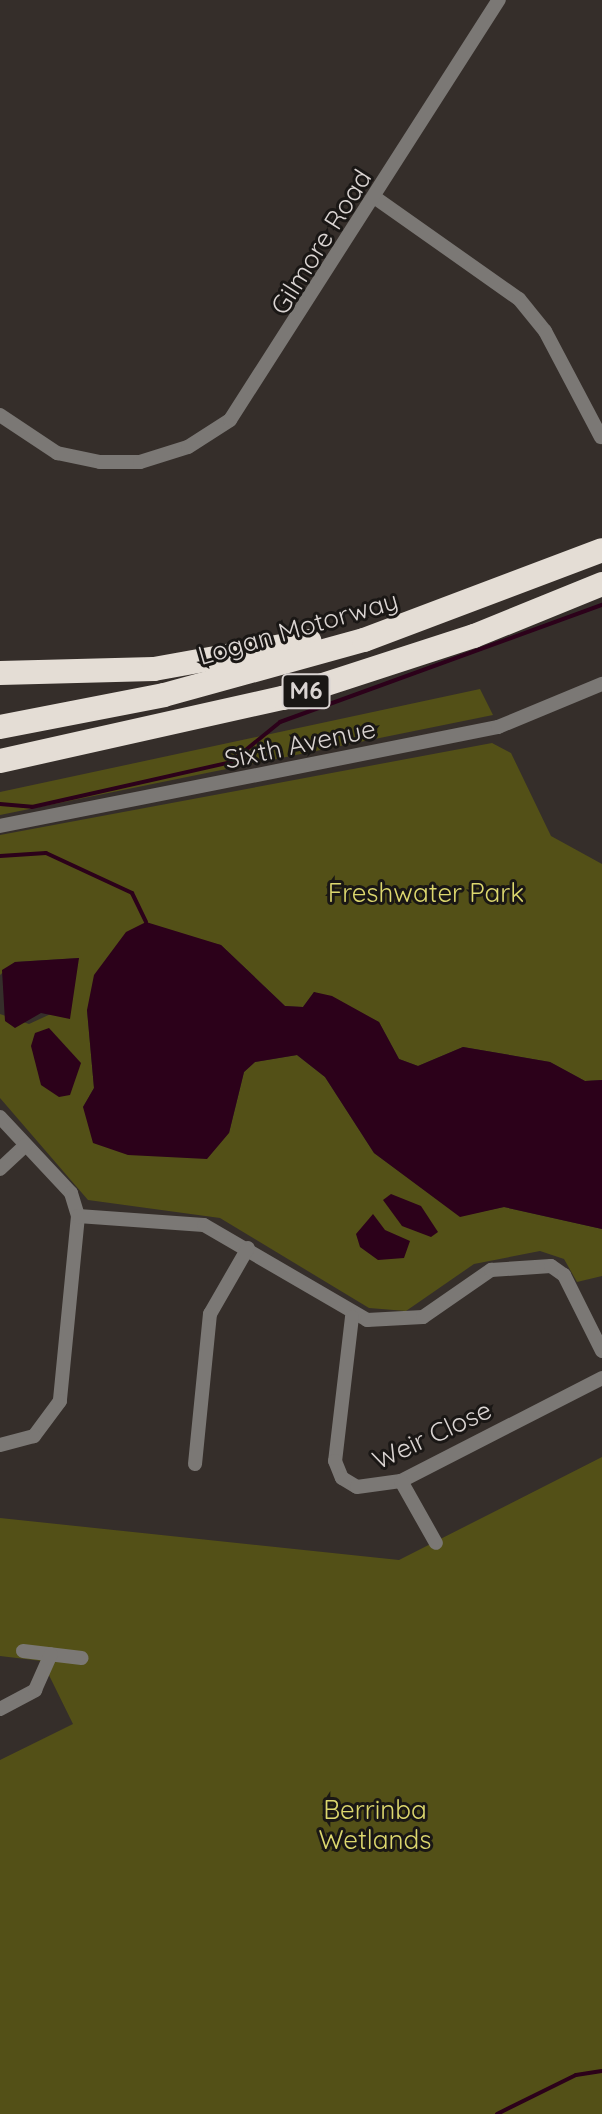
<!DOCTYPE html>
<html>
<head>
<meta charset="utf-8">
<style>
  body { margin:0 }
  #map { position:relative; width:602px; height:2114px; overflow:hidden; background:#352e2a; font-family:Quicksand,sans-serif }
  div>[style] { position:absolute }
  .green>* { inset:0; background:#535017 }
  .water>* { inset:0; background:#2c011a }
  .stream>* { height:4px; margin:-2px; padding:0 2px; transform-origin:2px; border-radius:2px; background:#2c011a }
  .street>* { height:14px; margin:-7px; padding:0 7px; transform-origin:7px; border-radius:7px; background:#7b7875 }
  .highway>* { height:24px; margin:-12px; padding:0 12px; transform-origin:12px; border-radius:12px; background:#e4ddd5 }
  span { translate:-50% -50%; white-space:nowrap; text-align:center; line-height:1.15; -webkit-text-stroke:6px #1a1715; paint-order:stroke }
  .shield-label span { padding:2px 6px; background:#1a1715; border:2px solid; border-radius:6px; -webkit-text-stroke-width:0 }
  .shield-label { font-size:24px; color:#dad4d2; font-weight:700 }
  .street-label { font-size:26px; color:#dad4d2 }
  .park-label { font-size:26px; color:#dcd76e }
</style>
</head>
<body>
<div id="map">
  <div class="green">
    <i style="clip-path:polygon(480px 689px,493px 715px,0 815px,0 792px)"></i>
    <i style="clip-path:polygon(492px 743px,511px 753px,551px 836px,602px 864px,602px 1080px,585px 1081px,550px 1062px,463px 1047px,418px 1066px,399px 1059px,379px 1022px,314px 992px,303px 1007px,285px 1006px,221px 945px,193px 939px,87px 1010px,94px 1088px,83px 1107px,229px 1133px,244px 1072px,255px 1062px,297px 1055px,325px 1077px,374px 1153px,460px 1216px,504px 1207px,602px 1229px,602px 1276px,577px 1282px,564px 1259px,540px 1251px,474px 1264px,406px 1311px,369px 1308px,220px 1218px,88px 1200px,0 1098px,0 1014px,29px 1024px,55px 1012px,79px 958px,15px 962px,0 975px,0 835px)"></i>
    <i style="clip-path:polygon(602px 1457px,602px 2114px,0 2114px,0 1760px,73px 1724px,42px 1661px,0 1656px,0 1518px,399px 1560px)"></i>
  </div>
  <div class="water">
    <i style="clip-path:polygon(146px 922px,221px 945px,285px 1006px,303px 1007px,314px 992px,332px 996px,379px 1022px,399px 1059px,418px 1066px,463px 1047px,550px 1062px,585px 1081px,602px 1080px,602px 1229px,504px 1207px,460px 1217px,374px 1153px,325px 1077px,297px 1055px,255px 1062px,244px 1072px,229px 1133px,207px 1159px,128px 1155px,93px 1143px,83px 1107px,94px 1088px,87px 1010px,94px 975px,126px 932px)"></i>
    <i style="clip-path:polygon(79px 958px,70px 1019px,41px 1013px,15px 1028px,5px 1021px,2px 970px,15px 962px)"></i>
    <i style="clip-path:polygon(49px 1028px,81px 1063px,70px 1095px,59px 1097px,41px 1085px,31px 1046px,35px 1033px)"></i>
    <i style="clip-path:polygon(391px 1194px,421px 1206px,438px 1232px,431px 1237px,402px 1226px,383px 1200px)"></i>
    <i style="clip-path:polygon(373px 1214px,385px 1230px,410px 1241px,404px 1258px,378px 1260px,360px 1247px,356px 1234px)"></i>
  </div>
  <div class="stream">
    <i style="left:0;top:804px;width:32px;rotate:5deg"></i>
    <i style="left:32px;top:807px;width:204px;rotate:-12.7deg"></i>
    <i style="left:231px;top:762px;width:63px;rotate:-39.2deg"></i>
    <i style="left:280px;top:722px;width:343px;rotate:-20deg"></i>
    <i style="left:0;top:856px;width:46px;rotate:-3.7deg"></i>
    <i style="left:46px;top:853px;width:95px;rotate:24.9deg"></i>
    <i style="left:132px;top:893px;width:32px;rotate:64deg"></i>
    <i style="left:497px;top:2114px;width:88px;rotate:-26.3deg"></i>
    <i style="left:576px;top:2075px;width:26px;rotate:-9deg"></i>
  </div>
  <div class="street">
    <i style="left:377px;top:199px;width:174px;rotate:35.2deg"></i>
    <i style="left:519px;top:299px;width:41px;rotate:50.9deg"></i>
    <i style="left:545px;top:331px;width:120px;rotate:62.2deg"></i>
    <i style="left:0;top:415px;width:69px;rotate:33.7deg"></i>
    <i style="left:57px;top:453px;width:44px;rotate:11.8deg"></i>
    <i style="left:100px;top:462px;width:40px"></i>
    <i style="left:140px;top:462px;width:50px;rotate:-17.4deg"></i>
    <i style="left:188px;top:447px;width:50px;rotate:-32.7deg"></i>
    <i style="left:230px;top:420px;width:499px;rotate:-57.4deg"></i>
    <i style="left:0;top:826px;width:508px;rotate:-11.24deg"></i>
    <i style="left:498px;top:727px;width:113px;rotate:-22.5deg"></i>
    <i style="left:0;top:1117px;width:104px;rotate:46.9deg"></i>
    <i style="left:71px;top:1193px;width:24px;rotate:73deg"></i>
    <i style="left:78px;top:1216px;width:186px;rotate:95.6deg"></i>
    <i style="left:60px;top:1401px;width:44px;rotate:126.6deg"></i>
    <i style="left:34px;top:1436px;width:35px;rotate:165deg"></i>
    <i style="left:0;top:1169px;width:35px;rotate:-43deg"></i>
    <i style="left:78px;top:1216px;width:126px;rotate:4.1deg"></i>
    <i style="left:204px;top:1225px;width:189px;rotate:30.2deg"></i>
    <i style="left:367px;top:1320px;width:56px;rotate:-3.1deg"></i>
    <i style="left:423px;top:1317px;width:83px;rotate:-34.7deg"></i>
    <i style="left:491px;top:1270px;width:60px;rotate:-3.8deg"></i>
    <i style="left:551px;top:1266px;width:16px;rotate:35deg"></i>
    <i style="left:564px;top:1275px;width:85px;rotate:63.4deg"></i>
    <i style="left:352px;top:1317px;width:145px;rotate:96.7deg"></i>
    <i style="left:335px;top:1461px;width:18px;rotate:68deg"></i>
    <i style="left:342px;top:1478px;width:17px;rotate:31deg"></i>
    <i style="left:357px;top:1487px;width:44px;rotate:-7.8deg"></i>
    <i style="left:401px;top:1481px;width:226px;rotate:-27.1deg"></i>
    <i style="left:195px;top:1464px;width:151px;rotate:-84.3deg"></i>
    <i style="left:210px;top:1314px;width:76px;rotate:-60.1deg"></i>
    <i style="left:401px;top:1481px;width:71px;rotate:60.6deg"></i>
    <i style="left:23px;top:1651px;width:59px;rotate:6.8deg"></i>
    <i style="left:0;top:1709px;width:40px;rotate:-28deg"></i>
    <i style="left:35px;top:1690px;width:39px;rotate:-66deg"></i>
  </div>
  <div class="highway">
    <i style="left:0;top:673px;width:154px;rotate:-1.5deg"></i>
    <i style="left:154px;top:669px;width:158px;rotate:-10.2deg"></i>
    <i style="left:0;top:727px;width:167px;rotate:-11deg"></i>
    <i style="left:164px;top:695px;width:207px;rotate:-15.4deg"></i>
    <i style="left:364px;top:640px;width:254px;rotate:-20.7deg"></i>
    <i style="left:0;top:761px;width:290px;rotate:-12.6deg"></i>
    <i style="left:283px;top:698px;width:201px;rotate:-18deg"></i>
    <i style="left:474px;top:636px;width:138px;rotate:-22.1deg"></i>
  </div>
  <div class="shield-label">
    <span style="left:306px;top:691px">M6</span>
  </div>
  <div class="street-label">
    <span style="left:321px;top:242px;rotate:-58deg">Gilmore Road</span>
    <span style="left:298px;top:628px;rotate:-16deg">Logan Motorway</span>
    <span style="left:300px;top:744px;rotate:-12deg">Sixth Avenue</span>
    <span style="left:432px;top:1435px;rotate:-25deg">Weir Close</span>
  </div>
  <div class="park-label">
    <span style="left:426px;top:893px">Freshwater Park</span>
    <span style="left:375px;top:1825px">Berrinba<br>Wetlands</span>
  </div>
</div>
</body>
</html>
